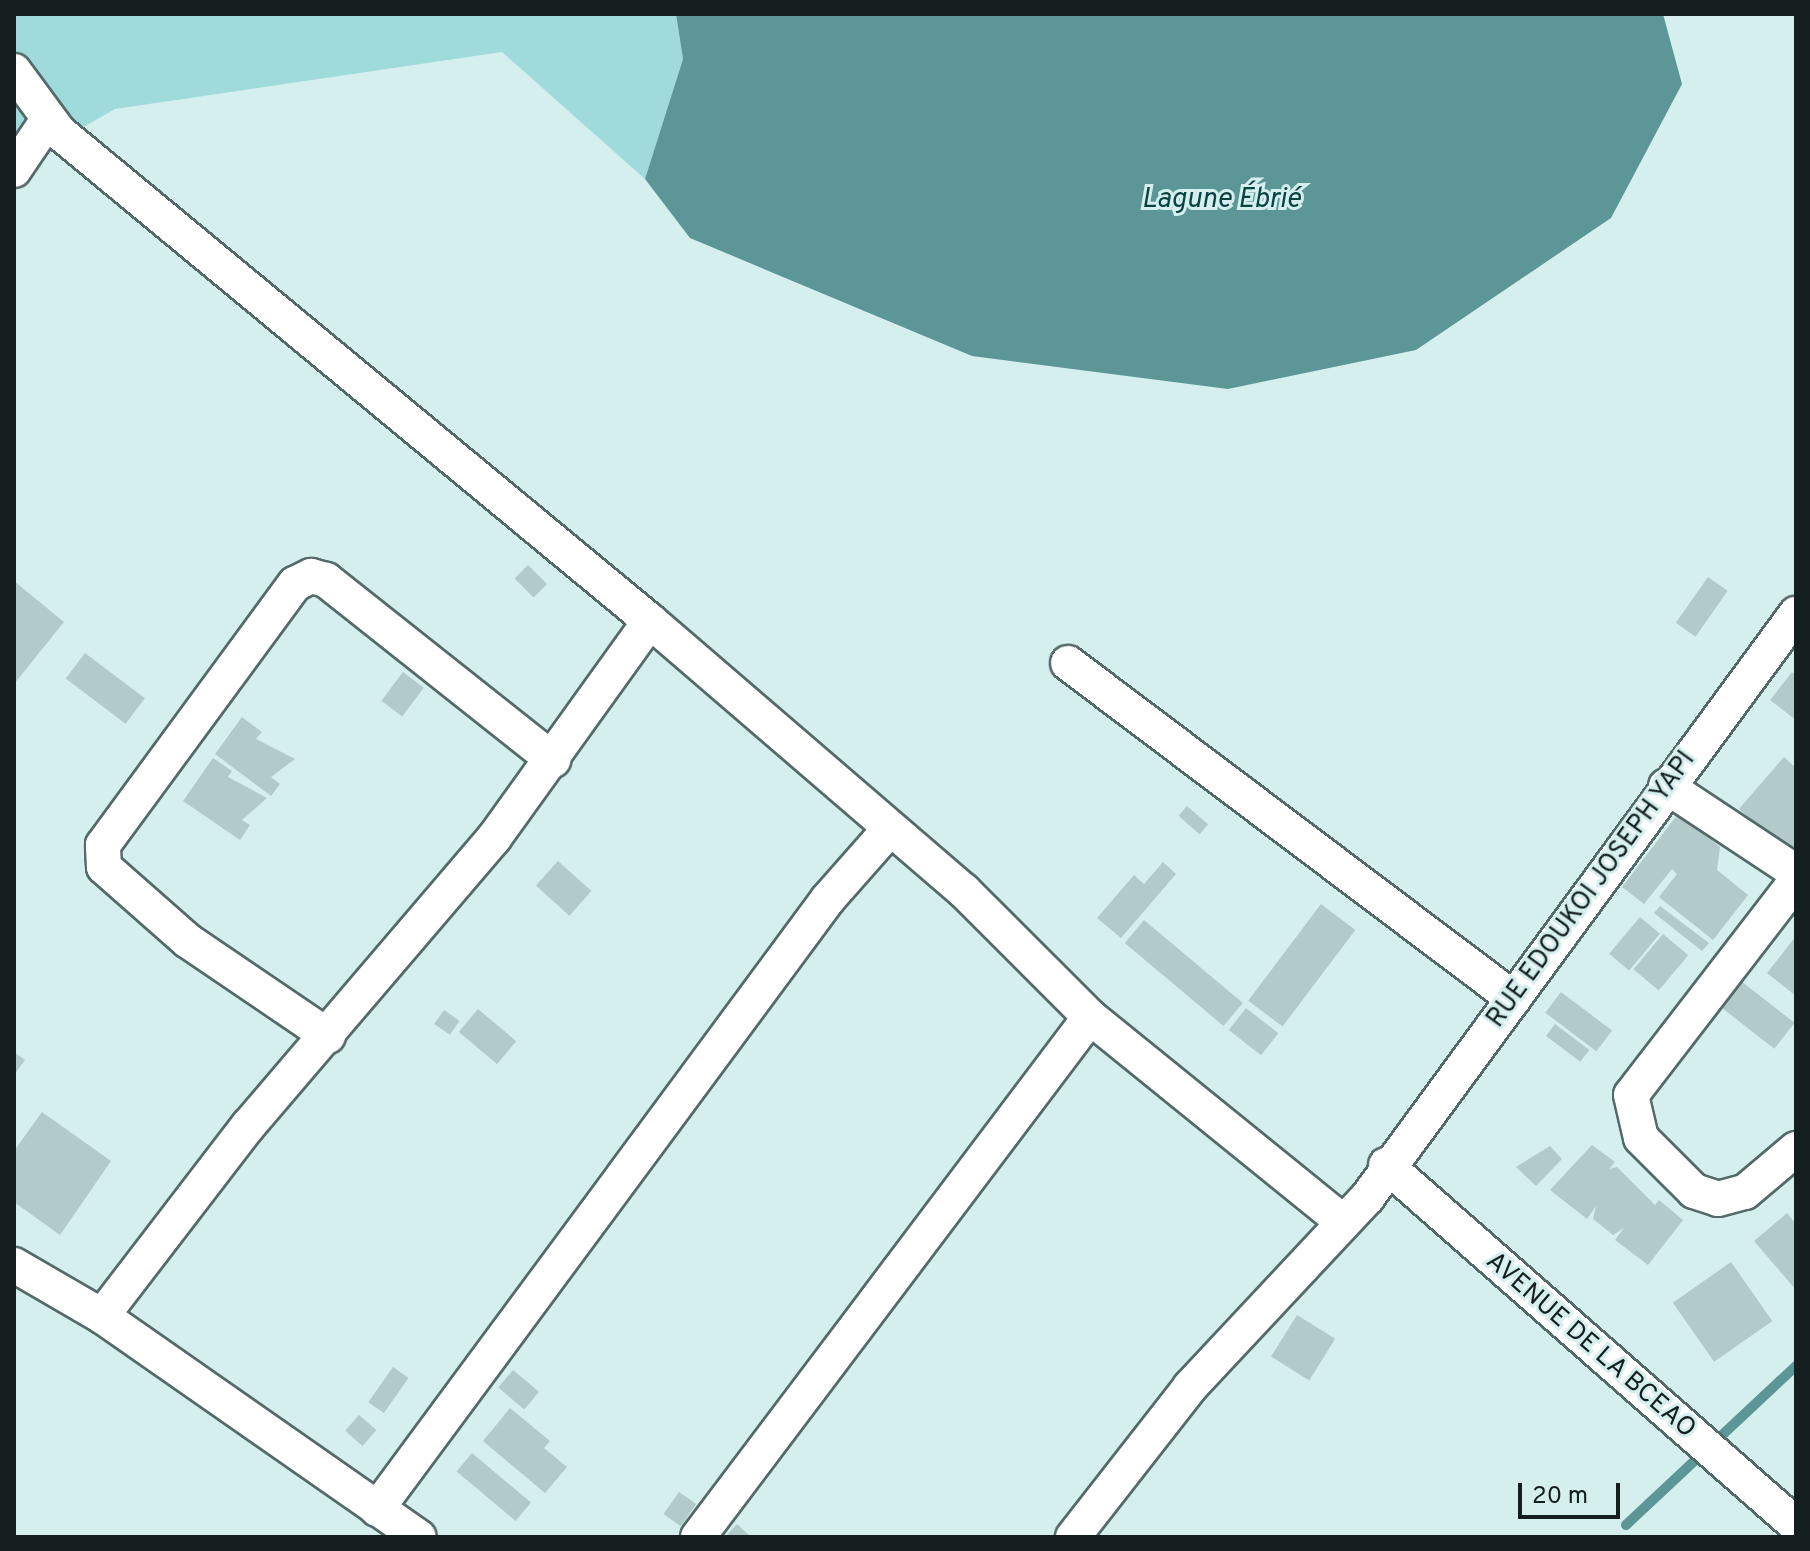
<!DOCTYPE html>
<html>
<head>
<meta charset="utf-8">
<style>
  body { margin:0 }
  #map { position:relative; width:1810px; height:1551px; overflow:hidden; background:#d5eeee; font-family:Overpass,sans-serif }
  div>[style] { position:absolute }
  .green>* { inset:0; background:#9fdbdb }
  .water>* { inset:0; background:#5c9697 }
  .stream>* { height:10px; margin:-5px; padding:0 5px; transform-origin:5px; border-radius:5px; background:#5c9697 }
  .building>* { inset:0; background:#b2caca; transform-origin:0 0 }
  .roads { filter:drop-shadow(2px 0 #546a6a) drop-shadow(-2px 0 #546a6a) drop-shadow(0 2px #546a6a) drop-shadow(0 -2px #546a6a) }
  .minor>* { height:34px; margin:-17px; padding:0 17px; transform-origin:17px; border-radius:17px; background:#fff }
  span { translate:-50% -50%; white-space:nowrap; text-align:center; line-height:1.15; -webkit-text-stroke:6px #d5eeee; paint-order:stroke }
  .street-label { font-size:26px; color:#151e1f }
  .water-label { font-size:28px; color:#094243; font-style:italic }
  .frame { position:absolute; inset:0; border:16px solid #151e1f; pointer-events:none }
  .scale { position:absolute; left:1518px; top:1483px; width:102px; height:36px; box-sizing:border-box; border:4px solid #151e1f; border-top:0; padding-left:10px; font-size:24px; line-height:28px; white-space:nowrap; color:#151e1f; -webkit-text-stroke:6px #d5eeee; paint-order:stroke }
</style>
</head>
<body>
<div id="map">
  <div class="green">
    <i style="clip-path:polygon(14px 14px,676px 14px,683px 59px,645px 179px,502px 52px,115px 109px,14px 167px)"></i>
  </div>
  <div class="water">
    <i style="clip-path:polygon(676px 14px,1663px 14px,1682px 84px,1611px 218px,1416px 350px,1228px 389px,972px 356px,690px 238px,645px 179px,683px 59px)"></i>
  </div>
  <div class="stream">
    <i style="left:1626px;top:1525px;width:233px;rotate:-43.1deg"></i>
  </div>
  <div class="building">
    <i style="left:528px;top:565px;width:27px;height:19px;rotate:45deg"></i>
    <i style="left:1708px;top:577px;width:24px;height:56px;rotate:35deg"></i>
    <i style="clip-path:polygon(14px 581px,64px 622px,14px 684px)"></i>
    <i style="left:85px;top:653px;width:75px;height:32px;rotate:37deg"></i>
    <i style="left:403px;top:672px;width:26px;height:36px;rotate:37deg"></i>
    <i style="clip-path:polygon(1792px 672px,1796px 675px,1796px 720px,1770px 700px)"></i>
    <i style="clip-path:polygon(242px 717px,262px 732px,256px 739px,295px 759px,271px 777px,280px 784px,271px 796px,215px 754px)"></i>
    <i style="clip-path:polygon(1784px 757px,1796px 768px,1796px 858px,1739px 809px)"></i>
    <i style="clip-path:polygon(213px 758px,232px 771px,228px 777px,267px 798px,242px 820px,250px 825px,240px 840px,183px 801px)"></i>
    <i style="left:1187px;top:806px;width:28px;height:13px;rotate:41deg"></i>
    <i style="clip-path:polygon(1678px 814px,1720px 847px,1717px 870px,1748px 895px,1713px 940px,1659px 897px,1677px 874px,1672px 869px,1644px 904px,1622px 887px)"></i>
    <i style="left:558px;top:861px;width:45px;height:33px;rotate:42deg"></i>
    <i style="clip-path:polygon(1163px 862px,1176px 874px,1121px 938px,1097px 918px,1134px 875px,1144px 884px)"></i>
    <i style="left:1321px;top:904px;width:43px;height:121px;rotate:37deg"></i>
    <i style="clip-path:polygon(1660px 906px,1709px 943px,1702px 951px,1654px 913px)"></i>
    <i style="left:1640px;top:917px;width:26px;height:48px;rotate:40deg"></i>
    <i style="left:1144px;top:920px;width:129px;height:30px;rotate:40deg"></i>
    <i style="left:1663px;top:934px;width:33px;height:46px;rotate:40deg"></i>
    <i style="clip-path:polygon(1796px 936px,1796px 996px,1767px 973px)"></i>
    <i style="left:1741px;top:981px;width:68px;height:33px;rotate:38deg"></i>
    <i style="left:1561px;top:992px;width:64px;height:26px;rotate:37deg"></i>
    <i style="left:1246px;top:1008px;width:41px;height:28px;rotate:38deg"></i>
    <i style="left:478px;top:1009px;width:50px;height:30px;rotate:40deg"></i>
    <i style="left:444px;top:1010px;width:19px;height:17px;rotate:35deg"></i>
    <i style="left:1555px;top:1024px;width:43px;height:15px;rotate:37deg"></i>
    <i style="clip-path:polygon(14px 1052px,25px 1060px,14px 1075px)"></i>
    <i style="clip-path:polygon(42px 1112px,111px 1161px,60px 1235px,14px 1202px,14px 1151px)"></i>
    <i style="clip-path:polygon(1592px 1145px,1615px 1162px,1609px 1169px,1617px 1167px,1655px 1205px,1659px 1200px,1683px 1220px,1648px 1265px,1615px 1240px,1624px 1228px,1613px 1235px,1593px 1219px,1596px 1206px,1587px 1219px,1550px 1190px)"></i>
    <i style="clip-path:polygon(1550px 1146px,1562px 1159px,1536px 1186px,1516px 1167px)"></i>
    <i style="clip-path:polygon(1787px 1213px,1796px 1224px,1796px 1290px,1754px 1241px)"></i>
    <i style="left:1731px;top:1262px;width:72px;height:71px;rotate:55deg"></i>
    <i style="left:1297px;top:1315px;width:45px;height:49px;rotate:32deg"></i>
    <i style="left:393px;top:1367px;width:19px;height:43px;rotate:35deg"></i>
    <i style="left:513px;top:1370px;width:34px;height:23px;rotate:40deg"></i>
    <i style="clip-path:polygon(510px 1408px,550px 1441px,544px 1448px,567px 1467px,545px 1493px,483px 1441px)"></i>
    <i style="left:359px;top:1415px;width:23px;height:21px;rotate:41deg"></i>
    <i style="left:472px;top:1453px;width:77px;height:24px;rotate:40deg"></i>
    <i style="left:679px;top:1492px;width:21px;height:27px;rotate:35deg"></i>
    <i style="clip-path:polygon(737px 1524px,751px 1537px,725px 1537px)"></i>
  </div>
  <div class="roads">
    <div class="minor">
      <i style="left:14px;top:71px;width:76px;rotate:53.6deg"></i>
      <i style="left:59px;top:132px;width:767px;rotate:39.6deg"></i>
      <i style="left:650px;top:621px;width:414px;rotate:40.7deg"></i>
      <i style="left:964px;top:891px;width:178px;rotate:45deg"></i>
      <i style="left:1090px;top:1017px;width:323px;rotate:39deg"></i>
      <i style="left:14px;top:170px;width:59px;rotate:-56deg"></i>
      <i style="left:1068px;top:663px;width:558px;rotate:36.99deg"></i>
      <i style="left:1666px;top:786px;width:156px;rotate:33.5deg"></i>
      <i style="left:1796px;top:881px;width:270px;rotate:127.6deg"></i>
      <i style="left:1631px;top:1095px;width:44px;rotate:76.9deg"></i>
      <i style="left:1641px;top:1138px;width:75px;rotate:45deg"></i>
      <i style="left:1694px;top:1191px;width:25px;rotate:18deg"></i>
      <i style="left:1718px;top:1199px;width:28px;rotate:-15deg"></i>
      <i style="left:1745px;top:1192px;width:67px;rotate:-40.1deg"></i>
      <i style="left:328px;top:1036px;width:169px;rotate:-145.8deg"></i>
      <i style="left:188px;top:941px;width:112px;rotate:-138.6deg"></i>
      <i style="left:104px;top:867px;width:22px;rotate:-93deg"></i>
      <i style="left:103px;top:845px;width:324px;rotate:-53.7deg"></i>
      <i style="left:295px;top:584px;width:18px;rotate:-27deg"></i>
      <i style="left:311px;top:576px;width:16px;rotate:15deg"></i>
      <i style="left:326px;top:580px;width:290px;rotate:38.4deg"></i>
      <i style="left:1386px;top:1165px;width:546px;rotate:41.28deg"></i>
      <i style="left:14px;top:1265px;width:102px;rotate:30.1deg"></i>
      <i style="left:102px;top:1316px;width:386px;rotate:34.9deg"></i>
      <i style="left:102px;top:1316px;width:240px;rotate:-52.5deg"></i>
      <i style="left:248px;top:1126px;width:379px;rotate:-49.5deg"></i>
      <i style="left:494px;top:838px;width:267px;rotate:-54.3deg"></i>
      <i style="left:377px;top:1509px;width:759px;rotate:-53.52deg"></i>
      <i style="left:828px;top:899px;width:91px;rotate:-48.6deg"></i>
      <i style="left:698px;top:1537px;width:651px;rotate:-52.99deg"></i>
      <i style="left:1073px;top:1537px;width:190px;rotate:-52deg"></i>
      <i style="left:1190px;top:1387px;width:259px;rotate:-46.9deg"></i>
      <i style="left:1367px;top:1198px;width:725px;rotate:-53.7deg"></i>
    </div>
  </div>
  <div class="street-label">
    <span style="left:1592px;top:890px;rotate:-54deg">RUE EDOUKOI JOSEPH YAPI</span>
    <span style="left:1590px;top:1346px;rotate:41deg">AVENUE DE LA BCEAO</span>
  </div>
  <div class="water-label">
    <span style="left:1221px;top:200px">Lagune Ébrié</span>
  </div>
  <div class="frame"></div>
  <div class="scale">20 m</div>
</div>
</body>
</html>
